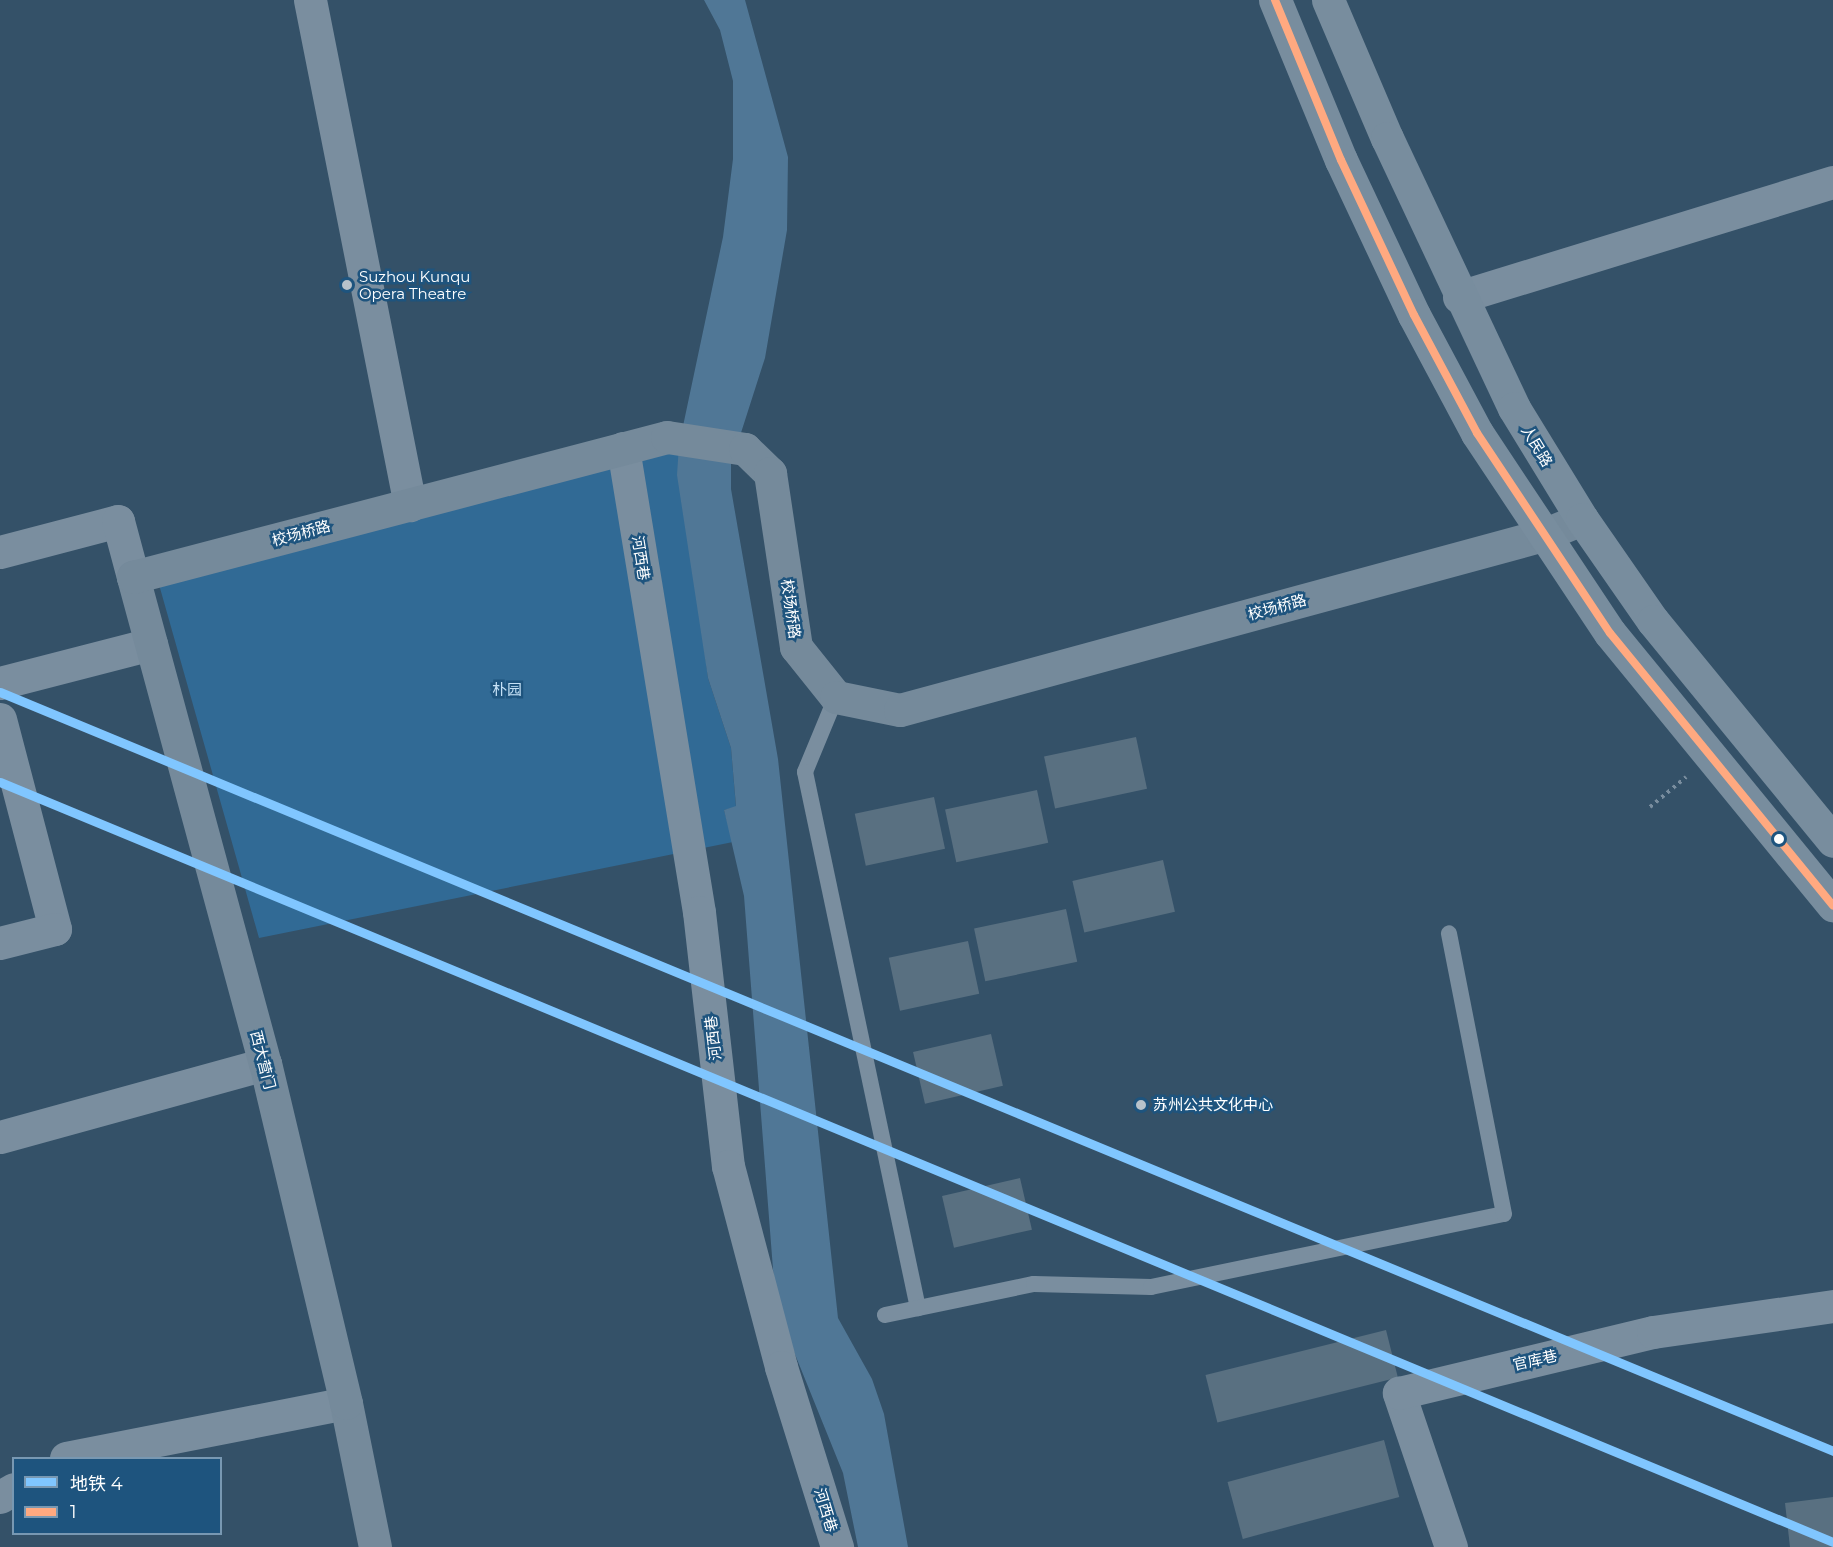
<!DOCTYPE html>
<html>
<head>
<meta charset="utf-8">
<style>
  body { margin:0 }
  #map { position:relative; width:1833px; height:1547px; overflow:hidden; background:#345168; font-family:Montserrat,"Noto Sans SC",sans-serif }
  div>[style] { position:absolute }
  .green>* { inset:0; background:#316a95 }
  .water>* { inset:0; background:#507796 }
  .building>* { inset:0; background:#597081; transform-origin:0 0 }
  .path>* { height:4px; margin-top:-2px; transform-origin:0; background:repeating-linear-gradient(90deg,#7a8e9f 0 3px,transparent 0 7.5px) }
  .lane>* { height:16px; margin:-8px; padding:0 8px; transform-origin:8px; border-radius:8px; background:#7a8e9f }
  .street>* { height:33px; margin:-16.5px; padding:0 16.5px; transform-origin:16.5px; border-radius:16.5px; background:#7a8e9f }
  .secondary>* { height:33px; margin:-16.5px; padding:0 16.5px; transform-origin:16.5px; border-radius:16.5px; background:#758a9b }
  .primary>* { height:33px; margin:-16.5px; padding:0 16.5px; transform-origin:16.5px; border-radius:16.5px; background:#788d9e }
  .bus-1>* { height:8px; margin:-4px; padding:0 4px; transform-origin:4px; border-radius:4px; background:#ffa980 }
  .metro-1>* { height:9px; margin:-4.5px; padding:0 4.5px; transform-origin:4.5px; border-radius:4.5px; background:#80c6ff }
  .dots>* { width:16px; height:16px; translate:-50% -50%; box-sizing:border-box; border:3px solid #1e547e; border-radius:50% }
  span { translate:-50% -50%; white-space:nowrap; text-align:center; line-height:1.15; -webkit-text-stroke:5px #1e547e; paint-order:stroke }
  .poi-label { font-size:15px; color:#fff }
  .left { translate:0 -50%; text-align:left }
  .street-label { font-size:15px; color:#fff }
  .park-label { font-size:15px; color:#c5e1f6 }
  .legend { position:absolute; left:12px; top:1457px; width:210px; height:78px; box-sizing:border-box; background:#1e547e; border:2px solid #7898b2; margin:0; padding:8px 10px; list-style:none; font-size:18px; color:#fff }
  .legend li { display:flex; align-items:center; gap:12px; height:30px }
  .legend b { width:30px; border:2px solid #7898b2 }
</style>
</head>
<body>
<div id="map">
  <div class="green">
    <i style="clip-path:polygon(679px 445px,708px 678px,731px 748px,736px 807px,724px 810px,733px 842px,259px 938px,158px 581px)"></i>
  </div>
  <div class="water">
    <i style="clip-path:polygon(704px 0,745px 0,788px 157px,787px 230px,765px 358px,731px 464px,731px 489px,778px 759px,838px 1318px,872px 1379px,884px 1414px,908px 1547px,858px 1547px,843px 1473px,788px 1337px,774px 1282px,744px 896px,724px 810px,736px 806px,731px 748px,708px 678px,677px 475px,679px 445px,723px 237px,733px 159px,733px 81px,720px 30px)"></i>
  </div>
  <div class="building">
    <i style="left:1136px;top:737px;width:53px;height:94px;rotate:78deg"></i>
    <i style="left:1037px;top:790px;width:54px;height:94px;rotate:78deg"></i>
    <i style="left:934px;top:797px;width:53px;height:81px;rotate:78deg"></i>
    <i style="left:1163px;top:860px;width:53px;height:93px;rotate:77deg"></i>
    <i style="left:1066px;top:909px;width:54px;height:94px;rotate:78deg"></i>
    <i style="left:968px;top:941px;width:54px;height:81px;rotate:78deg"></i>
    <i style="left:991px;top:1034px;width:53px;height:80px;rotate:77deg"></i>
    <i style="left:1020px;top:1178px;width:53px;height:80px;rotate:77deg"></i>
    <i style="left:1386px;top:1330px;width:49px;height:186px;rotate:76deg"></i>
    <i style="left:1384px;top:1440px;width:59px;height:162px;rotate:75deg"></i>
    <i style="clip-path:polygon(1833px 1497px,1833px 1547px,1790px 1547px,1785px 1503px)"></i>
  </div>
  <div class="path">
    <i style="left:1650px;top:807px;width:47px;rotate:-39.8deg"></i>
  </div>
  <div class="lane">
    <i style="left:836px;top:697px;width:81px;rotate:112.5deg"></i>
    <i style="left:805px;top:772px;width:548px;rotate:78.1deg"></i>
    <i style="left:885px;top:1315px;width:152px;rotate:-11.8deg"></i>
    <i style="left:1034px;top:1284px;width:117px;rotate:1.5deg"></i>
    <i style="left:1151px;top:1287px;width:360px;rotate:-11.7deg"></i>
    <i style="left:1504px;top:1214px;width:286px;rotate:-101.1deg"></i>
  </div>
  <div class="street">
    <i style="left:310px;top:0;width:515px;rotate:78.8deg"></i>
    <i style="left:1459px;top:297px;width:391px;rotate:-17.1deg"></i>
    <i style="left:623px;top:448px;width:470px;rotate:80.7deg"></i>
    <i style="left:699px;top:912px;width:256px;rotate:83.5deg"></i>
    <i style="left:728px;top:1166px;width:208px;rotate:75.2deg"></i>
    <i style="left:781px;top:1367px;width:189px;rotate:72.7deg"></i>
    <i style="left:0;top:552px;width:122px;rotate:-14.7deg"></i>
    <i style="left:118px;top:521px;width:58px;rotate:75deg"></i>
    <i style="left:0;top:683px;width:156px;rotate:-14.5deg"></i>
    <i style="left:0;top:719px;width:217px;rotate:75.3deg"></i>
    <i style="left:55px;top:929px;width:57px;rotate:165.7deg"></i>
    <i style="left:0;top:1137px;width:275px;rotate:-15.4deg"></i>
    <i style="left:66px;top:1458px;width:285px;rotate:-11.1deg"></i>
    <i style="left:0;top:1497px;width:16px;rotate:-30deg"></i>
    <i style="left:1451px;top:1547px;width:163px;rotate:-108.7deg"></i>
    <i style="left:1399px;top:1393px;width:261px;rotate:-13.5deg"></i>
    <i style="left:1653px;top:1332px;width:182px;rotate:-8.2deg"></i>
  </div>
  <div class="secondary">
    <i style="left:375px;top:1547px;width:147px;rotate:-101.4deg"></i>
    <i style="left:346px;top:1403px;width:349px;rotate:-103.4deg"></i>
    <i style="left:265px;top:1064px;width:505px;rotate:-105.17deg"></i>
    <i style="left:133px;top:577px;width:552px;rotate:-14.69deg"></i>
    <i style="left:667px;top:437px;width:79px;rotate:8.7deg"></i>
    <i style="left:745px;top:449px;width:35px;rotate:44deg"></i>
    <i style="left:770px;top:473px;width:176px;rotate:81.5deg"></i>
    <i style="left:796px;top:647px;width:64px;rotate:51.3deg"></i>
    <i style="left:836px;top:697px;width:65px;rotate:11.5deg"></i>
    <i style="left:900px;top:710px;width:666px;rotate:-15.22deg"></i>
    <i style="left:1543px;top:535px;width:42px;rotate:-22.3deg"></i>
  </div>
  <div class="primary">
    <i style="left:1275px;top:0;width:173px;rotate:67.6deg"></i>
    <i style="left:1341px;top:160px;width:171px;rotate:64.8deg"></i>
    <i style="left:1414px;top:315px;width:134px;rotate:61.9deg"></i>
    <i style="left:1477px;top:433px;width:240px;rotate:56.4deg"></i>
    <i style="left:1610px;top:633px;width:352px;rotate:50.7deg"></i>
    <i style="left:1328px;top:0;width:150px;rotate:66.9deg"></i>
    <i style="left:1387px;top:138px;width:298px;rotate:64.8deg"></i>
    <i style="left:1514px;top:408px;width:130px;rotate:58.5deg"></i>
    <i style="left:1582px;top:519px;width:124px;rotate:55.2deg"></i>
    <i style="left:1653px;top:621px;width:284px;rotate:50.7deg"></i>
  </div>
  <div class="bus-1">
    <i style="left:1275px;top:0;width:173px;rotate:67.6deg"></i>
    <i style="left:1341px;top:160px;width:171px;rotate:64.8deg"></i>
    <i style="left:1414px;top:315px;width:134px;rotate:61.9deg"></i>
    <i style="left:1477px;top:433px;width:240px;rotate:56.4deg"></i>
    <i style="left:1610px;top:633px;width:352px;rotate:50.7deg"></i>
  </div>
  <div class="metro-1">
    <i style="left:0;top:692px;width:1984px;rotate:22.49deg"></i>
    <i style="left:0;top:782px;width:1984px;rotate:22.52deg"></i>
  </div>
  <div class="dots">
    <i style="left:347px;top:285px;background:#b8c2ca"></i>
    <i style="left:1779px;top:839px;background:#fff"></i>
    <i style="left:1141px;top:1105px;background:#b8c2ca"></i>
  </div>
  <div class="poi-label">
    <span class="left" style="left:359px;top:285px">Suzhou Kunqu<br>Opera Theatre</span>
    <span class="left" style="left:1153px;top:1105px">苏州公共文化中心</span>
  </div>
  <div class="street-label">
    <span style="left:1537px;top:446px;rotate:59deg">人民路</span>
    <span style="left:301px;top:533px;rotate:-15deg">校场桥路</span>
    <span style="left:641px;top:558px;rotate:81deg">河西巷</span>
    <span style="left:1277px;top:607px;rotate:-15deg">校场桥路</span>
    <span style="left:791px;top:609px;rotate:82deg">校场桥路</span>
    <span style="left:713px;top:1038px;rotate:-97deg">河西巷</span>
    <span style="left:263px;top:1060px;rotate:76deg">西大营门</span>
    <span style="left:1535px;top:1360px;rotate:-13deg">官库巷</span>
    <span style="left:826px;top:1510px;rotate:73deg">河西巷</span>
  </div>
  <div class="park-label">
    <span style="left:507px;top:690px">朴园</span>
  </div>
  <ul class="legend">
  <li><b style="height:8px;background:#80c6ff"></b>地铁 4</li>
  <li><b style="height:8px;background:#ffa980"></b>1</li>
  </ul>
</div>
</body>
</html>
